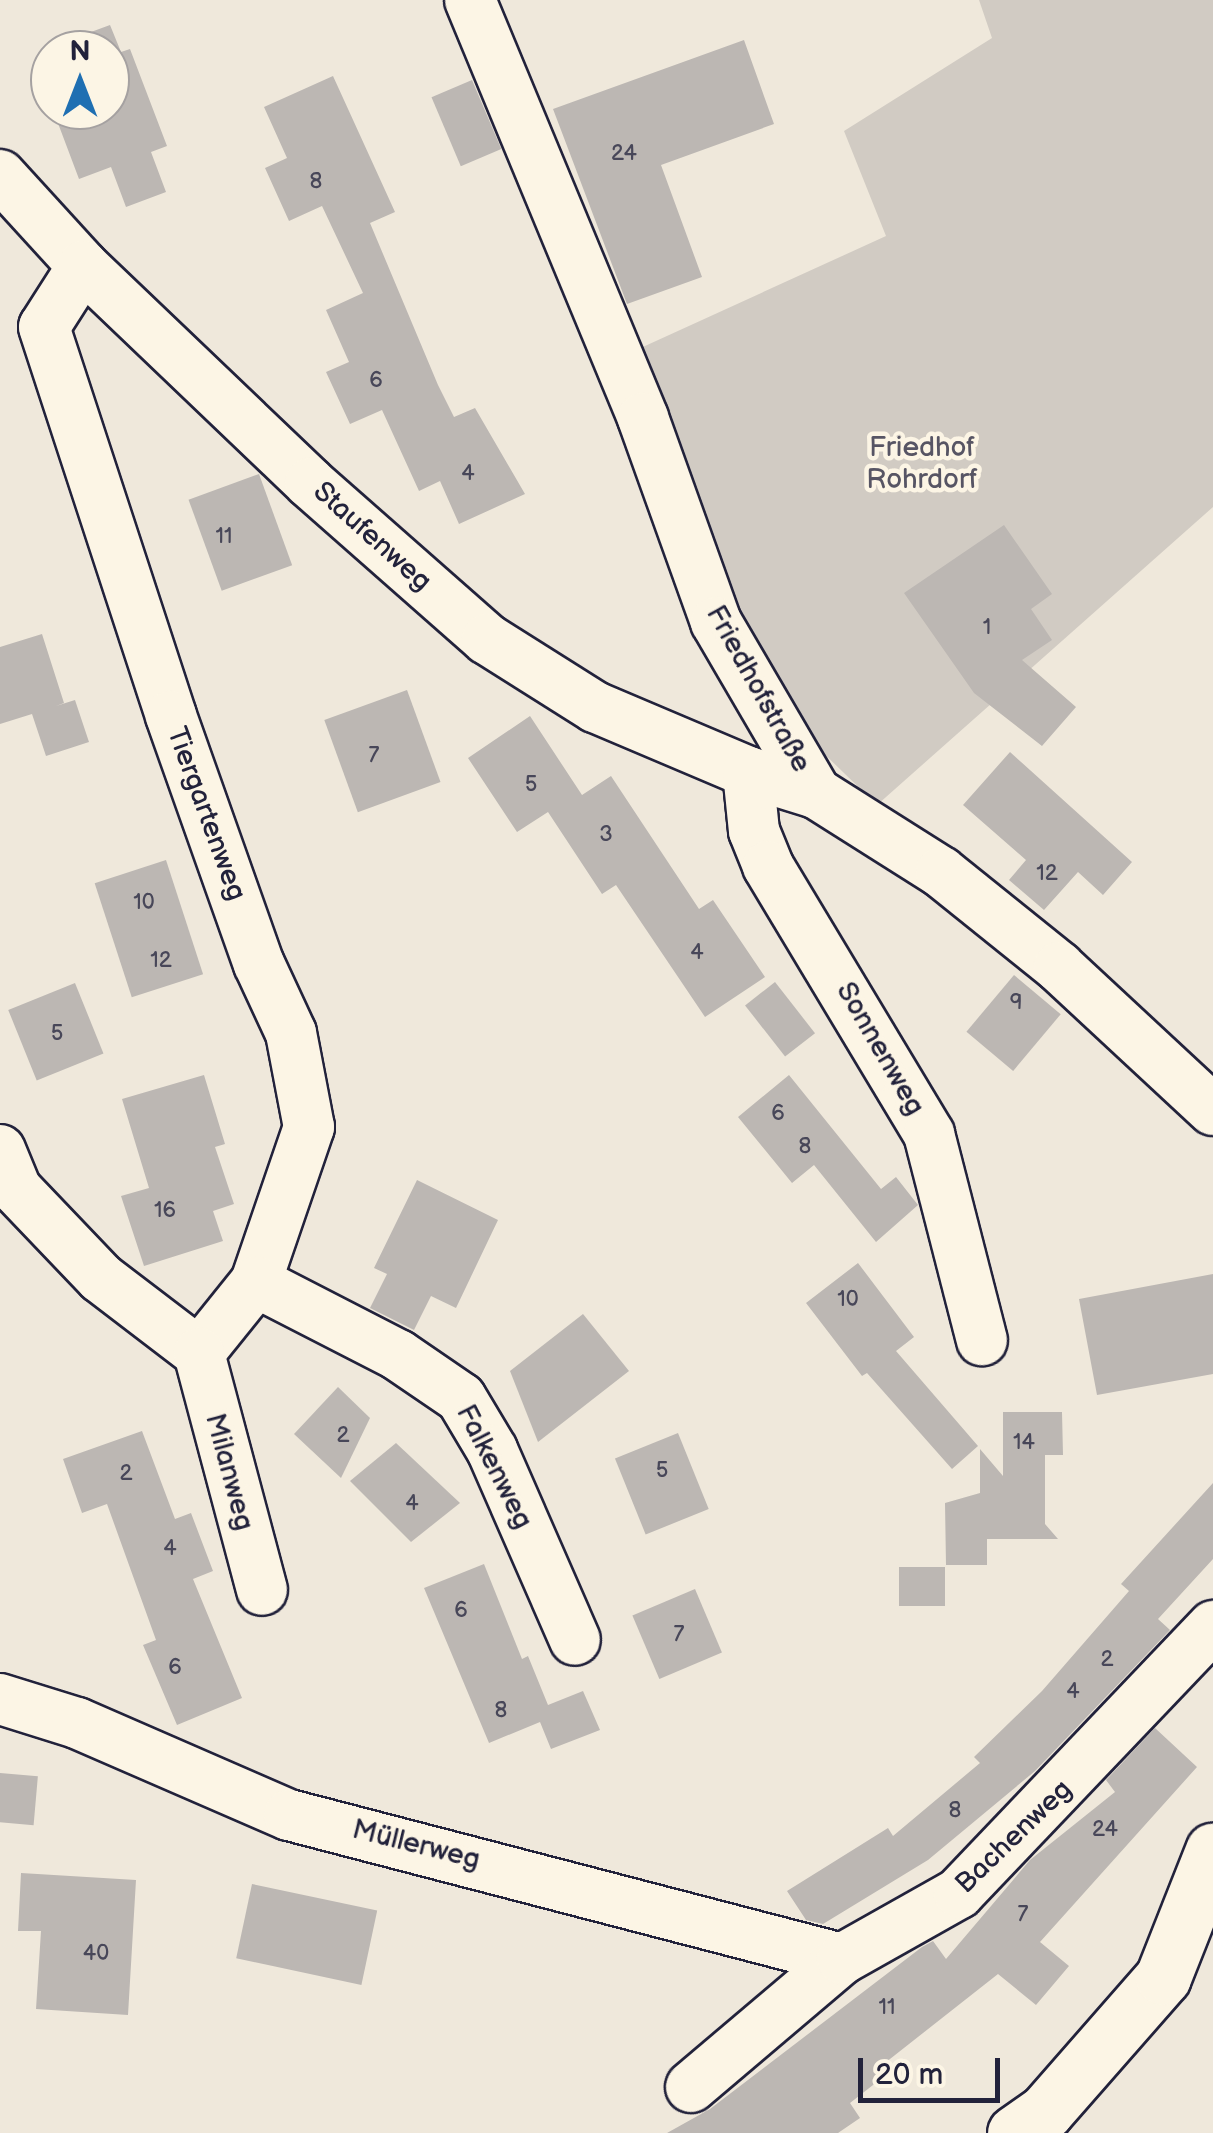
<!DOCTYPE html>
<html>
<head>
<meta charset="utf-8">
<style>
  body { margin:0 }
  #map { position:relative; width:1213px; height:2133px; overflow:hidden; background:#efe8db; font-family:"Balsamiq Sans",sans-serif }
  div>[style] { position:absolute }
  .green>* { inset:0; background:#d1cbc3 }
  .building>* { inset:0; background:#bcb7b3; transform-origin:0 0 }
  .roads { filter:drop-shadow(2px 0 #22223b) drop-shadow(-2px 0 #22223b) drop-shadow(0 2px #22223b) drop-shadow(0 -2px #22223b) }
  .street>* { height:50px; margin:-25px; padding:0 25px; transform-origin:25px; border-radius:25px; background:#fcf5e5 }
  .secondary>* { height:55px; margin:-27.5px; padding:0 27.5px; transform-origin:27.5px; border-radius:27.5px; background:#fcf5e5 }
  span { translate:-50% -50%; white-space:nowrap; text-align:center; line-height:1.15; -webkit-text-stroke:9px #fcf5e5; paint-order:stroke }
  .number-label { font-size:22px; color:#484759 }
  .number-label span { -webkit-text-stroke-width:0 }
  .park-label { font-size:28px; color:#575564 }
  .street-label { font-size:28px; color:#22223b }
  .north { position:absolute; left:30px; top:30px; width:100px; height:100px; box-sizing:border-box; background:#fcf5e5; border:2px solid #a5a1a1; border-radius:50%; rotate:0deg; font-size:28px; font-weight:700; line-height:40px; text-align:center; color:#22223b }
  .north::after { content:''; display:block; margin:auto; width:35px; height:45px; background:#1f6fb2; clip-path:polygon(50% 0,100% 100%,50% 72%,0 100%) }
  .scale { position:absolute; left:858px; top:2058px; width:142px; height:45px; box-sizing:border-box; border:5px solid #22223b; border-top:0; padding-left:12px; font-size:30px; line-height:35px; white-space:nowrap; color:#22223b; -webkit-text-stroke:8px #fcf5e5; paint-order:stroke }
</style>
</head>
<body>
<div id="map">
  <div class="green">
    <i style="clip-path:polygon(979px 0,1213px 0,1213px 507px,877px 805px,779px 710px,634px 351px,886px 236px,844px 131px,992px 38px)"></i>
  </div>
  <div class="building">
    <i style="clip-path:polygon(110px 25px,121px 52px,130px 49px,167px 146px,151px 152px,166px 192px,126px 207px,111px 167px,79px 179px,53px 110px,110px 110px,110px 50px,76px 50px,72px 39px)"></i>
    <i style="clip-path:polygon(744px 40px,774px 124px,661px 165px,702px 277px,627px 304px,553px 109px)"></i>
    <i style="clip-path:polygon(333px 76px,395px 212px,370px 223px,438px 385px,454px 417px,475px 408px,525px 494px,459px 524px,440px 481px,419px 491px,382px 410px,350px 424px,326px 372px,349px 362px,326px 310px,363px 293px,322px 206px,289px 221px,265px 168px,287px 158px,264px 107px)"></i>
    <i style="left:472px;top:80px;width:75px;height:44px;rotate:67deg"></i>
    <i style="left:259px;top:474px;width:97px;height:75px;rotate:70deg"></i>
    <i style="clip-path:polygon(1004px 525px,1052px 594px,1031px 609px,1052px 640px,1022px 660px,1076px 707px,1042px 746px,974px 693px,904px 593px)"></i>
    <i style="clip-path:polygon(42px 634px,64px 703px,56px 706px,75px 700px,89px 742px,46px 756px,32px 714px,0 724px,0 647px)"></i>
    <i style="left:407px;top:690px;width:98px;height:88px;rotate:70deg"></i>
    <i style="clip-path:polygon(530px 716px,582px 795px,611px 776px,699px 909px,713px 900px,765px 977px,705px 1017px,616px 885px,602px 894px,548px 812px,517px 832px,468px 758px)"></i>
    <i style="clip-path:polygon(1010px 752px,1132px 862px,1103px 895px,1078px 872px,1044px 910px,1009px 880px,1026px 860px,963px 805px)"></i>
    <i style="left:166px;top:860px;width:120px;height:75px;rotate:72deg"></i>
    <i style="left:1014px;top:975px;width:61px;height:74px;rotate:40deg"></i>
    <i style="left:775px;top:982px;width:65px;height:38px;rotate:52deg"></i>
    <i style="left:75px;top:983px;width:76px;height:72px;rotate:68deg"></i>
    <i style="clip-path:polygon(204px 1075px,225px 1144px,215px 1147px,234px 1204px,213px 1211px,223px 1241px,144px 1266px,121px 1196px,149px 1188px,122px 1099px)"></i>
    <i style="clip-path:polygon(789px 1075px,881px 1189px,896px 1177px,918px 1205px,876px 1242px,814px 1165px,792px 1183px,738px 1117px)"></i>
    <i style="clip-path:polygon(417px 1180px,498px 1220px,456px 1308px,431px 1296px,414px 1330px,370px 1308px,387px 1274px,374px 1268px)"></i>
    <i style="clip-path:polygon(858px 1263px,914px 1337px,896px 1351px,978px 1446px,952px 1469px,867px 1373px,862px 1376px,806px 1303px)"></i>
    <i style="clip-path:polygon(1213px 1274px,1213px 1374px,1097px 1395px,1079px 1299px)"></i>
    <i style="clip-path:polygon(583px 1314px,629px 1371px,538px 1442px,510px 1371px)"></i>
    <i style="clip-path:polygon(338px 1387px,370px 1418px,341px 1478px,294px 1434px)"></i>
    <i style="clip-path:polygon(1003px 1412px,1062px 1412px,1063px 1455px,1045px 1455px,1045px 1524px,1058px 1539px,987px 1539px,987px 1565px,946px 1565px,945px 1503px,980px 1493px,980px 1449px,1003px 1476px)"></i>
    <i style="clip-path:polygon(142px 1431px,175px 1519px,191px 1513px,213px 1571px,193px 1579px,242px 1698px,177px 1725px,143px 1645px,156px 1640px,107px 1504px,82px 1513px,63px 1459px)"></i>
    <i style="left:678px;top:1433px;width:82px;height:68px;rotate:68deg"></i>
    <i style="clip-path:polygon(396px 1443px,460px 1503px,411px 1542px,350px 1481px)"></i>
    <i style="clip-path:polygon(1213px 1483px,1213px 1559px,1158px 1619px,1170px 1630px,1035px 1771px,928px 1860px,823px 1924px,806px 1920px,787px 1891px,888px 1828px,893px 1836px,980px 1763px,974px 1757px,1042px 1691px,1129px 1591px,1121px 1584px)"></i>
    <i style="clip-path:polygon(484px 1564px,522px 1659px,528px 1656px,548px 1705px,583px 1691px,600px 1730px,551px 1749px,540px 1722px,489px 1743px,424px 1588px)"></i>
    <i style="left:899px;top:1567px;width:46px;height:39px"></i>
    <i style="left:695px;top:1589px;width:69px;height:68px;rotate:67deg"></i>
    <i style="clip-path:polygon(1155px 1728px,1197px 1767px,1040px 1942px,1069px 1966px,1036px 2005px,998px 1974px,876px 2070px,882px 2078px,850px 2103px,860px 2118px,838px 2133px,667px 2133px,710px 2109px,922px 1947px,933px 1941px,946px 1959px,1030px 1860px,1115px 1792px,1106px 1780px)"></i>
    <i style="left:0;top:1773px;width:38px;height:49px;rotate:5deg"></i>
    <i style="clip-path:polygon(21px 1873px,136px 1880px,128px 2015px,36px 2009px,41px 1931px,18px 1931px)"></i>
    <i style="left:252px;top:1884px;width:128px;height:76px;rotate:12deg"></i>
  </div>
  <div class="roads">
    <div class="street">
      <i style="left:470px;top:0;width:452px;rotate:67.5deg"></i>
      <i style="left:643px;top:418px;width:217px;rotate:70.3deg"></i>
      <i style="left:716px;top:622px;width:198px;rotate:59.7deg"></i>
      <i style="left:816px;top:793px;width:148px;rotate:32.3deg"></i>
      <i style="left:941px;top:872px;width:151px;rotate:38.8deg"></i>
      <i style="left:1059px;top:967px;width:210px;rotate:42.9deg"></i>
      <i style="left:0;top:175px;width:123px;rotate:47.6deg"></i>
      <i style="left:83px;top:266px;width:314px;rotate:43.7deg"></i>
      <i style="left:310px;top:483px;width:236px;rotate:41.4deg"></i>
      <i style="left:487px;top:639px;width:128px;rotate:32.2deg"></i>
      <i style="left:595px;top:707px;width:166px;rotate:23deg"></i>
      <i style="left:748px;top:772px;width:71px;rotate:17.2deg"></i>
      <i style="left:83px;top:266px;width:72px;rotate:122.6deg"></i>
      <i style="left:44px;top:327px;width:409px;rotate:71.9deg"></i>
      <i style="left:171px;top:716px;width:263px;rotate:70.5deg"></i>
      <i style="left:259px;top:964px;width:76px;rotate:65.1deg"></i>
      <i style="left:291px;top:1033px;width:96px;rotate:79.2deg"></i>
      <i style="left:309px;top:1127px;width:164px;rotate:108.9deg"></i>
      <i style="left:256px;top:1282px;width:91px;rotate:128.8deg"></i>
      <i style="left:748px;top:772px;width:59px;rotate:84.2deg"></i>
      <i style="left:754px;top:831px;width:38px;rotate:68deg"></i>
      <i style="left:768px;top:866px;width:313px;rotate:59deg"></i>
      <i style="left:929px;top:1134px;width:213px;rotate:75.6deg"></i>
      <i style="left:0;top:1150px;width:42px;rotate:67.7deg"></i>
      <i style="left:16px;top:1189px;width:123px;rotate:46.3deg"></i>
      <i style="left:101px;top:1278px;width:123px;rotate:37.4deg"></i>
      <i style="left:256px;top:1282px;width:160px;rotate:27.2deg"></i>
      <i style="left:398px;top:1355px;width:76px;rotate:34.3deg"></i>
      <i style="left:461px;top:1398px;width:61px;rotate:59.2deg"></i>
      <i style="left:492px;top:1450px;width:207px;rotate:66.4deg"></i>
      <i style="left:199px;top:1353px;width:245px;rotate:75.1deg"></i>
      <i style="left:0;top:1699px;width:81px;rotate:17.3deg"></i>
      <i style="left:77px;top:1723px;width:231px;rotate:23.5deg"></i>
      <i style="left:289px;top:1815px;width:571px;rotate:14.6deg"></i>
      <i style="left:691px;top:2087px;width:198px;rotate:-40.3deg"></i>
      <i style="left:842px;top:1959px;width:134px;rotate:-29.4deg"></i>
      <i style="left:959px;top:1893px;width:369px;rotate:-46.4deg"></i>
    </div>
    <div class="secondary">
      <i style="left:1015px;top:2133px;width:37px;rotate:-35deg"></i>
      <i style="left:1045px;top:2112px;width:179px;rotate:-48.8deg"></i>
      <i style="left:1163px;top:1977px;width:136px;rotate:-68.4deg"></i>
    </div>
  </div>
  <div class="number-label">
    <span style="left:624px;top:154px">24</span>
    <span style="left:316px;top:182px">8</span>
    <span style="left:376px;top:381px">6</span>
    <span style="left:468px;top:474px">4</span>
    <span style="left:224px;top:537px">11</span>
    <span style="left:987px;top:628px">1</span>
    <span style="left:374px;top:756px">7</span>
    <span style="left:531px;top:785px">5</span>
    <span style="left:606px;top:835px">3</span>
    <span style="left:1047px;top:874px">12</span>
    <span style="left:144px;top:903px">10</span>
    <span style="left:697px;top:953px">4</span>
    <span style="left:161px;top:961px">12</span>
    <span style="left:1016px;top:1003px">9</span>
    <span style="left:57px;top:1034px">5</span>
    <span style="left:778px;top:1114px">6</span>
    <span style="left:805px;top:1147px">8</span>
    <span style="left:165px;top:1211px">16</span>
    <span style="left:848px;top:1300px">10</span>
    <span style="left:343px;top:1436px">2</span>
    <span style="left:1024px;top:1443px">14</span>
    <span style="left:662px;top:1471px">5</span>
    <span style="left:126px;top:1474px">2</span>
    <span style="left:412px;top:1504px">4</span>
    <span style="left:170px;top:1549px">4</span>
    <span style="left:461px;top:1611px">6</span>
    <span style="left:679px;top:1635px">7</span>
    <span style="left:1107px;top:1660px">2</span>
    <span style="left:175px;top:1668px">6</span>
    <span style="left:1073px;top:1692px">4</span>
    <span style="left:501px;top:1711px">8</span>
    <span style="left:955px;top:1811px">8</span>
    <span style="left:1105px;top:1830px">24</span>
    <span style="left:1023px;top:1915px">7</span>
    <span style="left:96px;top:1954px">40</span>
    <span style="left:887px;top:2008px">11</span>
  </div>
  <div class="park-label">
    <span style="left:922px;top:464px">Friedhof<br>Rohrdorf</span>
  </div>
  <div class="street-label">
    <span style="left:372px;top:537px;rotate:42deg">Staufenweg</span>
    <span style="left:758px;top:689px;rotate:61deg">Friedhofstraße</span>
    <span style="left:206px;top:814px;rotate:70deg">Tiergartenweg</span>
    <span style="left:880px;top:1049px;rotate:60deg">Sonnenweg</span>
    <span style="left:494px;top:1467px;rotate:63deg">Falkenweg</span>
    <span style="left:229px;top:1472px;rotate:75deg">Milanweg</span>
    <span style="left:1014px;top:1837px;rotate:-44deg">Bachenweg</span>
    <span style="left:416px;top:1845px;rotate:14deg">Müllerweg</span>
  </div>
  <div class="north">N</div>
  <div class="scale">20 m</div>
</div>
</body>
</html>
